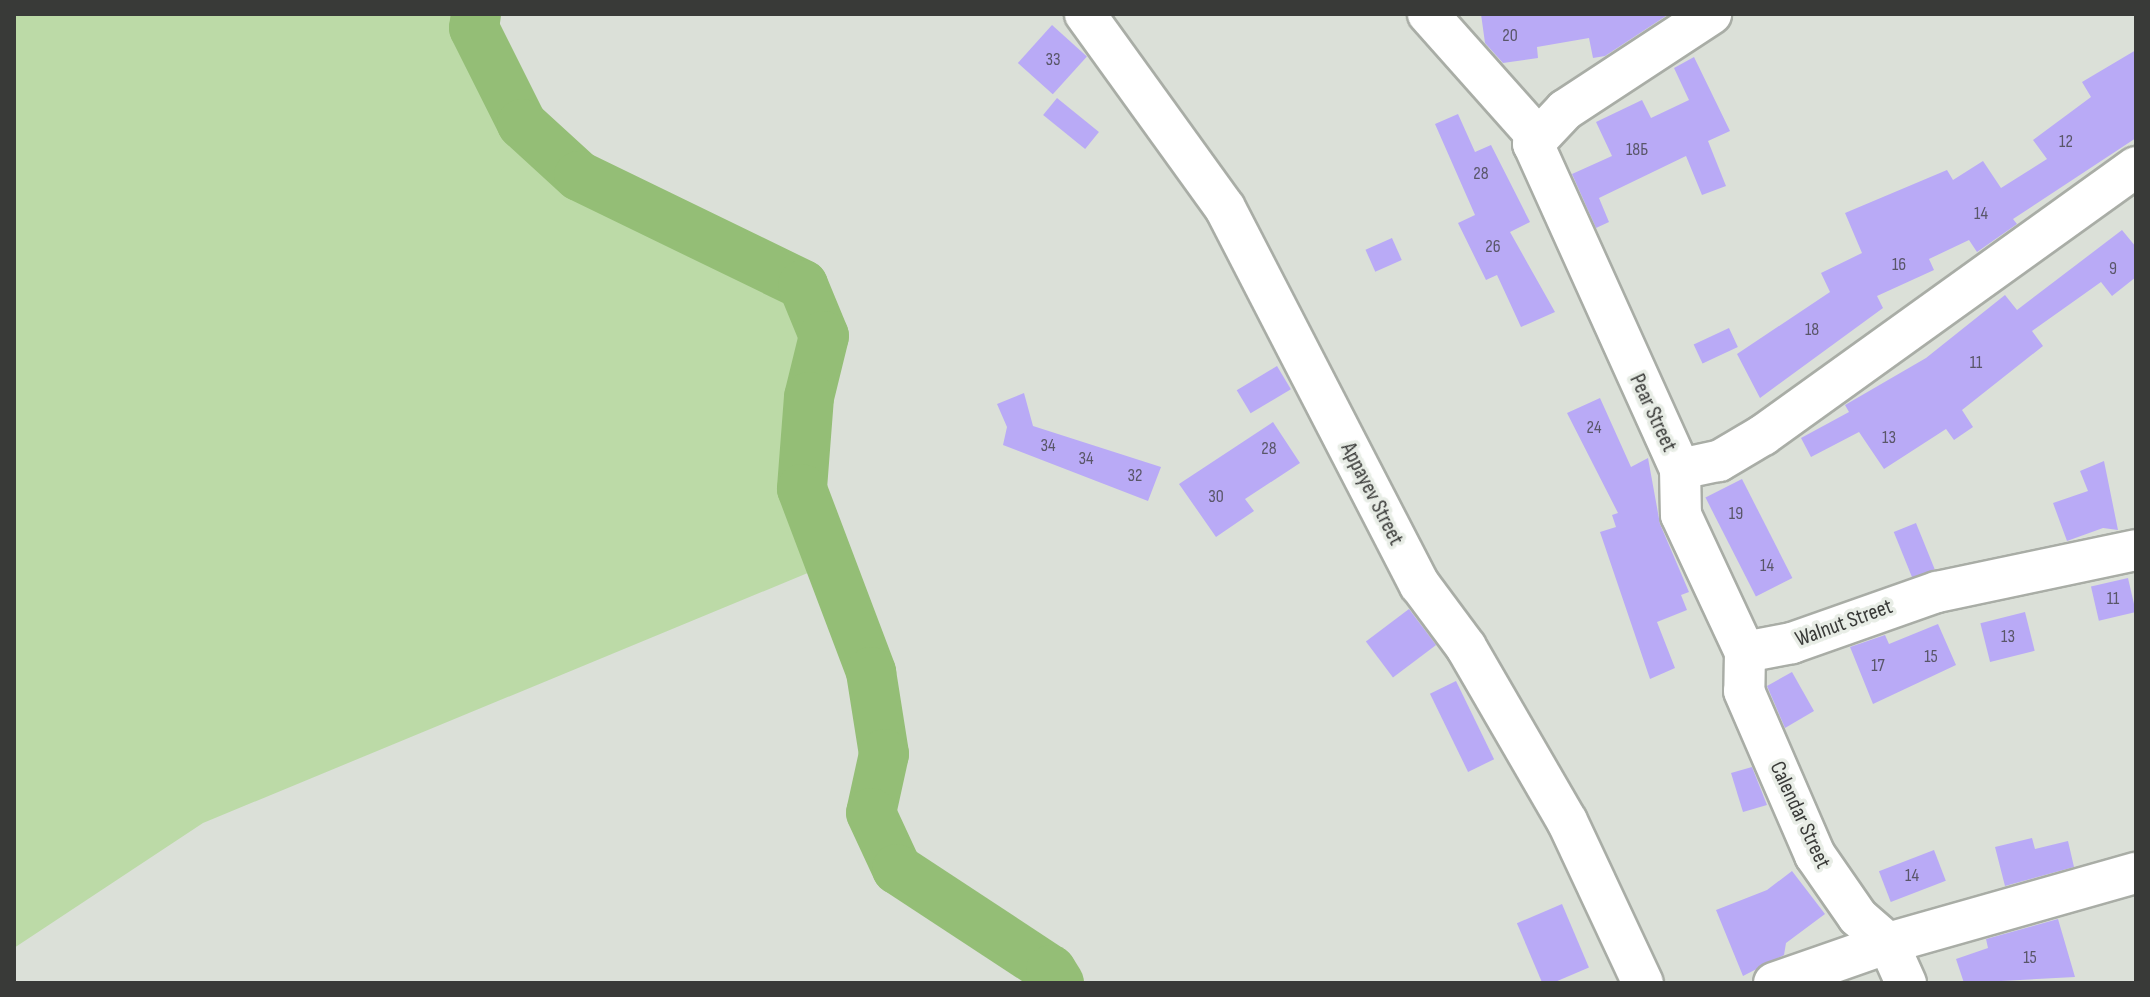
<!DOCTYPE html>
<html>
<head>
<meta charset="utf-8">
<style>
  body { margin:0 }
  #map { position:relative; width:2150px; height:997px; overflow:hidden; background:#dbe0d8; font-family:"Sofia Sans Condensed",sans-serif }
  div>[style] { position:absolute }
  .green>* { inset:0; background:#bcdaa7 }
  .river>* { height:50px; margin:-25px; padding:0 25px; transform-origin:25px; border-radius:25px; background:#94be76 }
  .building>* { inset:0; background:#b9aaf6; transform-origin:0 0 }
  .roads { filter:drop-shadow(2px 0 #a9ada6) drop-shadow(-2px 0 #a9ada6) drop-shadow(0 2px #a9ada6) drop-shadow(0 -2px #a9ada6) }
  .minor>* { height:40px; margin:-20px; padding:0 20px; transform-origin:20px; border-radius:20px; background:#fff }
  span { translate:-50% -50%; white-space:nowrap; text-align:center; line-height:1.15; -webkit-text-stroke:7px #e8ede6; paint-order:stroke }
  .number-label { font-size:18px; color:#595668 }
  .number-label span { -webkit-text-stroke-width:0 }
  .street-label { font-size:22px; color:#393a38 }
  .frame { position:absolute; inset:0; border:16px solid #393a38; pointer-events:none }
</style>
</head>
<body>
<div id="map">
  <div class="green">
    <i style="clip-path:polygon(14px 14px,476px 14px,474px 28px,522px 124px,579px 175px,803px 285px,824px 336px,809px 397px,802px 489px,827px 565px,203px 823px,14px 948px)"></i>
  </div>
  <div class="river">
    <i style="left:476px;top:14px;width:14px;rotate:98deg"></i>
    <i style="left:474px;top:28px;width:107px;rotate:63.4deg"></i>
    <i style="left:522px;top:124px;width:77px;rotate:42.4deg"></i>
    <i style="left:579px;top:176px;width:249px;rotate:25.9deg"></i>
    <i style="left:803px;top:285px;width:55px;rotate:67.6deg"></i>
    <i style="left:824px;top:336px;width:63px;rotate:103.8deg"></i>
    <i style="left:809px;top:397px;width:92px;rotate:94.4deg"></i>
    <i style="left:802px;top:489px;width:196px;rotate:69.3deg"></i>
    <i style="left:871px;top:672px;width:83px;rotate:81deg"></i>
    <i style="left:884px;top:754px;width:60px;rotate:102.4deg"></i>
    <i style="left:871px;top:813px;width:62px;rotate:65.1deg"></i>
    <i style="left:897px;top:869px;width:184px;rotate:33.3deg"></i>
    <i style="left:1051px;top:970px;width:15px;rotate:58deg"></i>
  </div>
  <div class="building">
    <i style="clip-path:polygon(1481px 14px,1669px 14px,1605px 56px,1593px 58px,1589px 38px,1537px 47px,1538px 58px,1503px 63px,1485px 43px)"></i>
    <i style="left:1052px;top:25px;width:47px;height:51px;rotate:42deg"></i>
    <i style="clip-path:polygon(2136px 50px,2136px 138px,2013px 219px,2017px 224px,1977px 252px,1969px 240px,1929px 259px,1934px 270px,1877px 296px,1883px 308px,1760px 398px,1737px 354px,1830px 292px,1821px 273px,1862px 253px,1845px 213px,1947px 170px,1953px 180px,1983px 161px,2001px 188px,2047px 159px,2033px 140px,2091px 97px,2082px 82px)"></i>
    <i style="clip-path:polygon(1694px 57px,1730px 131px,1708px 141px,1726px 186px,1702px 195px,1686px 156px,1599px 198px,1609px 222px,1596px 228px,1572px 174px,1612px 156px,1596px 122px,1642px 100px,1651px 118px,1689px 100px,1674px 68px)"></i>
    <i style="left:1057px;top:98px;width:54px;height:22px;rotate:39deg"></i>
    <i style="clip-path:polygon(1458px 114px,1475px 152px,1491px 145px,1530px 222px,1510px 232px,1555px 312px,1521px 327px,1497px 275px,1486px 280px,1458px 223px,1475px 215px,1435px 124px)"></i>
    <i style="clip-path:polygon(2122px 230px,2136px 247px,2136px 277px,2112px 296px,2101px 282px,2032px 331px,2043px 346px,1962px 410px,1973px 427px,1954px 440px,1946px 429px,1884px 469px,1859px 432px,1811px 457px,1801px 438px,1849px 412px,1845px 405px,1926px 358px,2005px 295px,2017px 310px)"></i>
    <i style="left:1392px;top:238px;width:24px;height:29px;rotate:66deg"></i>
    <i style="left:1729px;top:328px;width:21px;height:39px;rotate:65deg"></i>
    <i style="left:1277px;top:366px;width:27px;height:47px;rotate:59deg"></i>
    <i style="clip-path:polygon(1024px 393px,1033px 426px,1161px 467px,1148px 501px,1003px 445px,1007px 427px,997px 404px)"></i>
    <i style="clip-path:polygon(1600px 398px,1631px 467px,1648px 458px,1660px 524px,1689px 592px,1681px 595px,1687px 610px,1657px 622px,1675px 668px,1650px 679px,1600px 532px,1616px 527px,1612px 515px,1618px 513px,1567px 413px)"></i>
    <i style="clip-path:polygon(1273px 422px,1300px 463px,1245px 499px,1254px 511px,1216px 537px,1179px 484px)"></i>
    <i style="clip-path:polygon(2104px 461px,2118px 530px,2103px 528px,2067px 541px,2053px 503px,2088px 491px,2080px 471px)"></i>
    <i style="left:1742px;top:479px;width:111px;height:41px;rotate:63deg"></i>
    <i style="left:1916px;top:523px;width:50px;height:24px;rotate:68deg"></i>
    <i style="left:2128px;top:578px;width:35px;height:38px;rotate:77deg"></i>
    <i style="left:1409px;top:609px;width:45px;height:54px;rotate:53deg"></i>
    <i style="left:2025px;top:612px;width:40px;height:46px;rotate:76deg"></i>
    <i style="clip-path:polygon(1938px 624px,1956px 665px,1873px 704px,1850px 647px,1885px 635px,1889px 644px)"></i>
    <i style="clip-path:polygon(1792px 672px,1814px 711px,1785px 728px,1767px 686px)"></i>
    <i style="left:1456px;top:681px;width:87px;height:29px;rotate:64deg"></i>
    <i style="clip-path:polygon(1752px 767px,1767px 805px,1743px 812px,1731px 773px)"></i>
    <i style="clip-path:polygon(2032px 838px,2035px 849px,2068px 841px,2074px 867px,2005px 886px,1995px 847px)"></i>
    <i style="left:1934px;top:850px;width:33px;height:59px;rotate:69deg"></i>
    <i style="clip-path:polygon(1792px 871px,1825px 914px,1786px 943px,1784px 955px,1743px 976px,1716px 910px,1767px 890px)"></i>
    <i style="left:1562px;top:904px;width:69px;height:49px;rotate:67deg"></i>
    <i style="clip-path:polygon(2058px 919px,2075px 977px,1964px 983px,1956px 959px,1988px 948px,1986px 939px)"></i>
  </div>
  <div class="roads">
    <div class="minor">
      <i style="left:1085px;top:14px;width:239px;rotate:54.2deg"></i>
      <i style="left:1225px;top:208px;width:424px;rotate:62.7deg"></i>
      <i style="left:1420px;top:585px;width:77px;rotate:53.4deg"></i>
      <i style="left:1466px;top:647px;width:201px;rotate:59.9deg"></i>
      <i style="left:1567px;top:821px;width:179px;rotate:64.9deg"></i>
      <i style="left:1428px;top:14px;width:161px;rotate:48.3deg"></i>
      <i style="left:1680px;top:469px;width:46px;rotate:88.8deg"></i>
      <i style="left:1681px;top:515px;width:151px;rotate:65deg"></i>
      <i style="left:1745px;top:652px;width:48px;rotate:-10.8deg"></i>
      <i style="left:1792px;top:643px;width:154px;rotate:-19.4deg"></i>
      <i style="left:1937px;top:592px;width:203px;rotate:-11.9deg"></i>
      <i style="left:1680px;top:469px;width:357px;rotate:-114.3deg"></i>
      <i style="left:1533px;top:144px;width:47px;rotate:-46.7deg"></i>
      <i style="left:1565px;top:110px;width:175px;rotate:-33.3deg"></i>
      <i style="left:1680px;top:469px;width:40px;rotate:-12deg"></i>
      <i style="left:1719px;top:461px;width:51px;rotate:-30.6deg"></i>
      <i style="left:1763px;top:435px;width:459px;rotate:-35.7deg"></i>
      <i style="left:1745px;top:652px;width:39px;rotate:91deg"></i>
      <i style="left:1744px;top:691px;width:179px;rotate:66.6deg"></i>
      <i style="left:1815px;top:855px;width:75px;rotate:55.3deg"></i>
      <i style="left:1858px;top:917px;width:40px;rotate:41deg"></i>
      <i style="left:1888px;top:943px;width:258px;rotate:-15.8deg"></i>
      <i style="left:1774px;top:983px;width:121px;rotate:-19.3deg"></i>
      <i style="left:1888px;top:943px;width:44px;rotate:65.8deg"></i>
    </div>
  </div>
  <div class="number-label">
    <span style="left:1510px;top:36px">20</span>
    <span style="left:1053px;top:60px">33</span>
    <span style="left:2066px;top:142px">12</span>
    <span style="left:1637px;top:150px">18Б</span>
    <span style="left:1481px;top:174px">28</span>
    <span style="left:1981px;top:214px">14</span>
    <span style="left:1493px;top:247px">26</span>
    <span style="left:1899px;top:265px">16</span>
    <span style="left:2113px;top:269px">9</span>
    <span style="left:1812px;top:330px">18</span>
    <span style="left:1976px;top:363px">11</span>
    <span style="left:1594px;top:428px">24</span>
    <span style="left:1889px;top:438px">13</span>
    <span style="left:1048px;top:446px">34</span>
    <span style="left:1269px;top:449px">28</span>
    <span style="left:1086px;top:459px">34</span>
    <span style="left:1135px;top:476px">32</span>
    <span style="left:1216px;top:497px">30</span>
    <span style="left:1736px;top:514px">19</span>
    <span style="left:1767px;top:566px">14</span>
    <span style="left:2113px;top:599px">11</span>
    <span style="left:2008px;top:637px">13</span>
    <span style="left:1931px;top:657px">15</span>
    <span style="left:1878px;top:666px">17</span>
    <span style="left:1912px;top:876px">14</span>
    <span style="left:2030px;top:958px">15</span>
  </div>
  <div class="street-label">
    <span style="left:1653px;top:413px;rotate:65deg">Pear Street</span>
    <span style="left:1372px;top:494px;rotate:63deg">Appayev Street</span>
    <span style="left:1844px;top:623px;rotate:-20deg">Walnut Street</span>
    <span style="left:1800px;top:815px;rotate:65deg">Calendar Street</span>
  </div>
  <div class="frame"></div>
</div>
</body>
</html>
